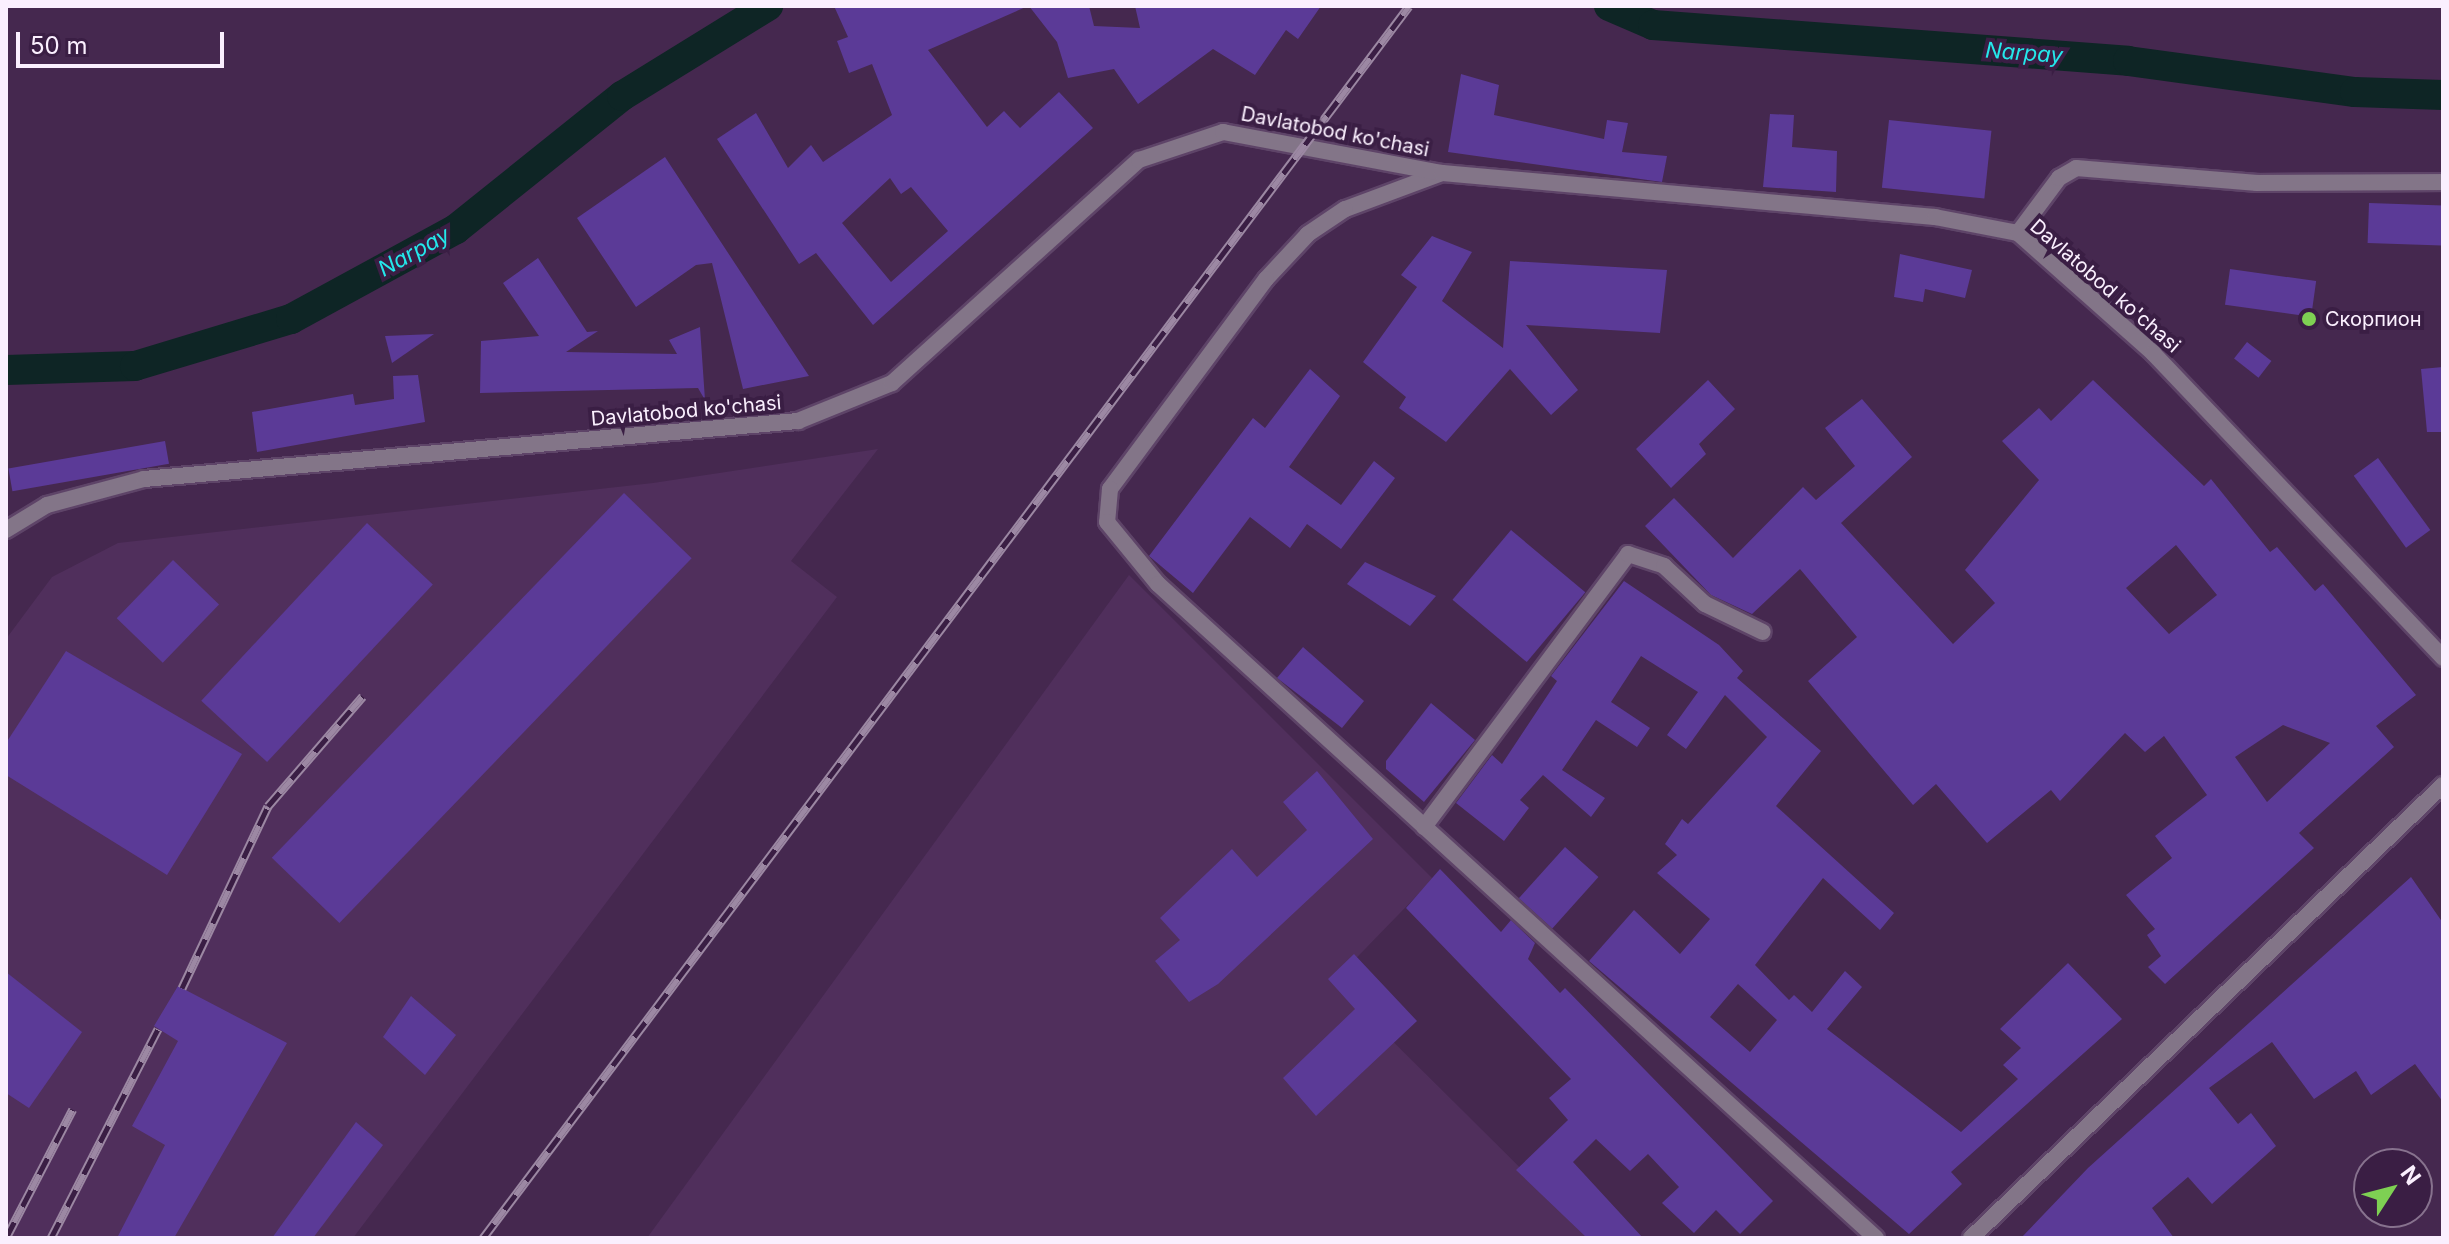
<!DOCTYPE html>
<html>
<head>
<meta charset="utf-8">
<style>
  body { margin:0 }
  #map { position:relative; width:2449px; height:1244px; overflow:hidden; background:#45284f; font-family:Inter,sans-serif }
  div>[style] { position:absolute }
  .built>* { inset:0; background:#502f5c }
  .canal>* { height:30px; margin:-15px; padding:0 15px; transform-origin:15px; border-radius:15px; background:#0e2525 }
  .building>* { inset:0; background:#5b3a97; transform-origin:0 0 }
  .roads { filter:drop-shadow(2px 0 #5e4468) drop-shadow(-2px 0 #5e4468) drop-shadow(0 2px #5e4468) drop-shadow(0 -2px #5e4468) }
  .minor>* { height:16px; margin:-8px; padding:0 8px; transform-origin:8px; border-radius:8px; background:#837588 }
  .tertiary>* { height:16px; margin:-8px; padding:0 8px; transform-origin:8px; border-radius:8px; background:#837588 }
  .rail>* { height:9px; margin-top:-4.5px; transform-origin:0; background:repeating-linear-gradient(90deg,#3a1e44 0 18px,#9c88a3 0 36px); box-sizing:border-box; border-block:2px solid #9c88a3 }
  .dots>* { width:22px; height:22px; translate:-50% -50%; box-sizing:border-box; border:4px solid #3a1e44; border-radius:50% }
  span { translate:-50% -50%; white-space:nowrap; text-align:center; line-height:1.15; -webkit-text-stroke:8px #3a1e44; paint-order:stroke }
  .street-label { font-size:20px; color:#faeffe }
  .poi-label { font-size:20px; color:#faeffe }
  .left { translate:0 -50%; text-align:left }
  .water-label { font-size:22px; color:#24e8eb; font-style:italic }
  .frame { position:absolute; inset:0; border:8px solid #faeffe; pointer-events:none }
  .north { position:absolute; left:2353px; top:1148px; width:80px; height:80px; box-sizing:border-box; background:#3a1e44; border:2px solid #87728e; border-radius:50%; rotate:54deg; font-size:22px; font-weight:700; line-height:32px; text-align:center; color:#faeffe }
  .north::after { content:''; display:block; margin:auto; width:28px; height:36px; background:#7ed053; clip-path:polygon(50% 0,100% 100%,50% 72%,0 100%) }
  .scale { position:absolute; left:16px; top:32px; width:208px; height:36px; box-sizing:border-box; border:4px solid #faeffe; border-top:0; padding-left:10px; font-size:24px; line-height:28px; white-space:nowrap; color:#faeffe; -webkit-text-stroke:6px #3a1e44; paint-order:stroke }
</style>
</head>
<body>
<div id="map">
  <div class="built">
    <i style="clip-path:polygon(878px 449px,791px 561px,837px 597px,353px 1238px,6px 1238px,6px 639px,52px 577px,118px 543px,653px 483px)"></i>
    <i style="clip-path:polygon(1129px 575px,1433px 879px,1333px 982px,1591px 1238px,647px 1238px)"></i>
  </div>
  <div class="canal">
    <i style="left:1609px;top:6px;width:48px;rotate:23.4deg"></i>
    <i style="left:1653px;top:25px;width:476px;rotate:4.3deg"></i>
    <i style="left:2128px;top:61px;width:229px;rotate:7.8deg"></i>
    <i style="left:2355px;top:92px;width:88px;rotate:2deg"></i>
    <i style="left:6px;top:370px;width:129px;rotate:-1.8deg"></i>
    <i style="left:135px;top:366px;width:163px;rotate:-16.8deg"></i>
    <i style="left:291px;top:319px;width:188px;rotate:-28.6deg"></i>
    <i style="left:456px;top:229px;width:213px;rotate:-38.7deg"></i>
    <i style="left:622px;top:96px;width:172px;rotate:-31.7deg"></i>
  </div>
  <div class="building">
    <i style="clip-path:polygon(evenodd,834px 6px,1028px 6px,928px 50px,987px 127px,1004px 111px,1020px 128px,1059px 92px,1093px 128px,873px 325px,816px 253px,799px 264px,717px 139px,756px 113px,788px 168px,811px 145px,823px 162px,892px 115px,872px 64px,849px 73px,837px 41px,848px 37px,834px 6px,890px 178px,901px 194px,911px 187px,948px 231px,891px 282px,842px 223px,890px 178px)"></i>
    <i style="clip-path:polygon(1029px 6px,1089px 6px,1094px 26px,1140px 28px,1135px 6px,1321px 6px,1298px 39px,1286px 30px,1255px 75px,1213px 49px,1138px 104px,1114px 69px,1068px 78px,1057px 42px)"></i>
    <i style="clip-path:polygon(1461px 74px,1499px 85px,1494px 115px,1604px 139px,1607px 120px,1628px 123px,1622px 152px,1667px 156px,1662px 182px,1448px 152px)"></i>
    <i style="clip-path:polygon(1770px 114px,1794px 115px,1792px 147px,1837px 151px,1836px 192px,1763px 187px)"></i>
    <i style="left:1889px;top:120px;width:103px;height:68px;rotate:6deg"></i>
    <i style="clip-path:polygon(665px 157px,757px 297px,809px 376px,743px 389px,712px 263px,696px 265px,636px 307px,577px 218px)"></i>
    <i style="left:2369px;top:203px;width:74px;height:40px;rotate:2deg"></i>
    <i style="clip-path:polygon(1432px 236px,1472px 252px,1442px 301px,1503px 348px,1510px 261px,1667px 270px,1660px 333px,1526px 325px,1578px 390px,1551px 415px,1510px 369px,1446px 442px,1399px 408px,1406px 397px,1363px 362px,1417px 287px,1401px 275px)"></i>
    <i style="clip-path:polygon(1900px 254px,1972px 270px,1965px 298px,1925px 289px,1923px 302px,1894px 297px)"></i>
    <i style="clip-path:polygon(538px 258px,587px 332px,598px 331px,566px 352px,677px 354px,669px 340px,700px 327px,705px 400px,698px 388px,480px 393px,481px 341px,539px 336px,503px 283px)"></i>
    <i style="left:2230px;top:269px;width:87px;height:36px;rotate:8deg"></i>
    <i style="clip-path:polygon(434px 334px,392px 363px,385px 336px)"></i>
    <i style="left:2247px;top:342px;width:31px;height:21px;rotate:38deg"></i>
    <i style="clip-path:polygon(2443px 367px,2443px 432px,2427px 432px,2421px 369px)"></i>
    <i style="clip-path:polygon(1310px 369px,1340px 396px,1289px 467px,1341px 505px,1374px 461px,1395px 478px,1341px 549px,1307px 524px,1290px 548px,1250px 517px,1193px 593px,1149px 556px,1253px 418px,1265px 428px)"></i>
    <i style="clip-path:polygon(418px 375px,425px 422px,257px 452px,252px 412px,353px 394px,355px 405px,394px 399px,393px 376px)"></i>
    <i style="clip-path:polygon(1708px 380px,1735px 409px,1699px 444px,1706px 454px,1671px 488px,1636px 449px)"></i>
    <i style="clip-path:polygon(evenodd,2093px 380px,2204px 486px,2211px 479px,2270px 552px,2277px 547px,2315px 591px,2323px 584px,2416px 695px,2376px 726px,2394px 747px,2299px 833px,2314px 848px,2165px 984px,2148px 967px,2161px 956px,2147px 935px,2155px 929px,2126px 895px,2172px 858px,2155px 836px,2207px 795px,2164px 736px,2145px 752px,2125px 733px,2060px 801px,2051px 790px,1987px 843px,1936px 784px,1913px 805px,1808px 681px,1857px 637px,1800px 569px,1752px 614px,1711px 595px,1645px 526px,1674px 498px,1733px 558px,1803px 487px,1816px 500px,1855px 466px,1825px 428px,1862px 399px,1912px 457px,1841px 523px,1953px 644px,1995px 603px,1965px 570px,2039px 480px,2002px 441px,2039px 408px,2051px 421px,2093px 380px,2176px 545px,2217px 595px,2169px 634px,2126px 588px,2176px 545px,2093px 380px,2283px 725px,2330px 743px,2267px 802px,2235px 757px,2283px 725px)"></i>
    <i style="left:165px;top:441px;width:23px;height:159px;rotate:80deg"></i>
    <i style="left:2378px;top:458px;width:89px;height:30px;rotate:54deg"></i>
    <i style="left:624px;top:493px;width:94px;height:507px;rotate:44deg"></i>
    <i style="left:367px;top:523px;width:90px;height:243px;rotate:43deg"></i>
    <i style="left:1511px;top:530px;width:97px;height:91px;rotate:40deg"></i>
    <i style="left:173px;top:560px;width:64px;height:81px;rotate:44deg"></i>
    <i style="clip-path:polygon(1365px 562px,1436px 596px,1410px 626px,1347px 584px)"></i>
    <i style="clip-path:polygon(evenodd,1624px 581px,1719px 645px,1743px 671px,1737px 678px,1821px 751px,1776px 806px,1894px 913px,1880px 930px,1823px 878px,1755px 965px,1789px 1000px,1794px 995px,1812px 1012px,1845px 971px,1862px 987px,1827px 1029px,1961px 1132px,2018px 1079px,2003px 1065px,2021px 1048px,2000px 1029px,2068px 963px,2122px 1019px,1951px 1172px,1962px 1184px,1909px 1234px,1589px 961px,1634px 910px,1680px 954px,1710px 919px,1657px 873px,1677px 855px,1665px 844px,1682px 819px,1688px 824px,1767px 737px,1725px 695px,1686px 749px,1667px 735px,1698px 692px,1641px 656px,1611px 702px,1650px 728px,1637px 747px,1596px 720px,1562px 770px,1605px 798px,1591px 817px,1543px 775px,1520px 800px,1529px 808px,1504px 841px,1456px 803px,1492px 755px,1502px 764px,1557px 681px,1551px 676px,1624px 581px,1738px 984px,1777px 1020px,1750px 1052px,1710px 1017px,1738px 984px)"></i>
    <i style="clip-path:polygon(1303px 647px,1364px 701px,1342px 728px,1277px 678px)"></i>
    <i style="clip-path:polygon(66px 651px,242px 754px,167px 875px,6px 775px,6px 743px)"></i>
    <i style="clip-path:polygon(1431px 703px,1475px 740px,1424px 802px,1386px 769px,1386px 761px)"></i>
    <i style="clip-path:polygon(1317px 771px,1373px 839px,1218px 984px,1189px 1002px,1155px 961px,1180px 940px,1160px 918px,1232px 849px,1257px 877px,1307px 830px,1283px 802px)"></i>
    <i style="left:1565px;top:847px;width:45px;height:69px;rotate:42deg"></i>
    <i style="clip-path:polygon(1440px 869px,1501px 932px,1511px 920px,1535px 943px,1528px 959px,1560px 993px,1565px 988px,1773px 1201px,1740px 1234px,1716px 1210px,1694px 1233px,1662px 1203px,1679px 1187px,1648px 1154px,1630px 1171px,1596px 1139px,1573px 1162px,1643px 1238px,1587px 1238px,1516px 1170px,1568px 1120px,1549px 1098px,1571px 1079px,1406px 908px)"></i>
    <i style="clip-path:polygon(2411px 877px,2443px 923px,2443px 1102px,2415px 1064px,2371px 1095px,2356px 1071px,2314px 1099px,2272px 1042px,2209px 1088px,2238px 1124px,2251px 1113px,2276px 1146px,2212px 1204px,2188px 1177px,2152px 1208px,2174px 1238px,2021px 1238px,2088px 1168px)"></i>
    <i style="clip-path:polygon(1354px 954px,1417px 1021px,1316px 1116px,1283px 1078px,1355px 1009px,1328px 979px)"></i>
    <i style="clip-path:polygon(6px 972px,82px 1032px,29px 1108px,6px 1093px)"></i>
    <i style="clip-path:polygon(178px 986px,287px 1043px,174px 1238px,117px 1238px,165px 1145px,132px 1126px,178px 1041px,154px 1026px)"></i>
    <i style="clip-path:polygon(411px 996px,456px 1035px,425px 1075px,383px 1037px)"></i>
    <i style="clip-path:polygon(356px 1122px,383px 1145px,313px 1238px,272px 1238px)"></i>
  </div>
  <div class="roads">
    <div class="minor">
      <i style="left:1442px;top:173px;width:103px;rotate:159.6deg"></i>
      <i style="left:1345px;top:209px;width:45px;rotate:146deg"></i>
      <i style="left:1308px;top:234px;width:62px;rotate:133deg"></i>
      <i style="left:1266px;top:279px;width:262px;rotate:126.6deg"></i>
      <i style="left:1110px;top:489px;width:33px;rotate:95deg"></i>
      <i style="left:1107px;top:522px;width:80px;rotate:50.6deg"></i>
      <i style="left:1158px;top:584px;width:971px;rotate:42.33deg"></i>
      <i style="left:2018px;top:233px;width:69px;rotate:-53.3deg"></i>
      <i style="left:2059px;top:178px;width:20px;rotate:-30deg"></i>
      <i style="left:2076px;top:168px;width:182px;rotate:4.7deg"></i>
      <i style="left:2257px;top:183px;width:186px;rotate:-0.3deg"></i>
      <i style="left:1424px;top:827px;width:341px;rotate:-53.2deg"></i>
      <i style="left:1628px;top:554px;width:38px;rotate:18deg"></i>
      <i style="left:1664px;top:566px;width:56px;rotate:42.8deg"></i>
      <i style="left:1705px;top:604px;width:64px;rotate:25.8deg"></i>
    </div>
    <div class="tertiary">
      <i style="left:6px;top:530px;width:48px;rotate:-31.4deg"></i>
      <i style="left:47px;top:505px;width:100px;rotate:-15deg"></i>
      <i style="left:144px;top:479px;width:657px;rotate:-5.07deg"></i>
      <i style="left:798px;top:421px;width:101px;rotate:-22deg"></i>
      <i style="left:892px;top:383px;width:333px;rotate:-42.1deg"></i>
      <i style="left:1139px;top:160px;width:89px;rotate:-18.4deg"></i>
      <i style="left:1223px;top:132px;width:223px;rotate:10.6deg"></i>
      <i style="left:1442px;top:173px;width:495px;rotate:5.1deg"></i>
      <i style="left:1935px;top:217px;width:85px;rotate:10.9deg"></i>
      <i style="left:2018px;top:233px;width:181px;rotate:41.6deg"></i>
      <i style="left:2153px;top:353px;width:421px;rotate:46.4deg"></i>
      <i style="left:1971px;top:1238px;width:654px;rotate:-43.82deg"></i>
    </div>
  </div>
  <div class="rail">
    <i style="left:182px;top:988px;width:201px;rotate:-64.7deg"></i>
    <i style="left:268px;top:806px;width:145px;rotate:-49.2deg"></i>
    <i style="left:6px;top:1238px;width:145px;rotate:-62.6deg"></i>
    <i style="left:51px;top:1238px;width:235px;rotate:-62.9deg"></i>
    <i style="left:483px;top:1238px;width:1541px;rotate:-53.07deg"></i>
  </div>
  <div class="dots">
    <i style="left:2309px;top:319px;background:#7ed053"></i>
  </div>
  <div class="street-label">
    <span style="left:1335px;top:132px;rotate:11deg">Davlatobod ko'chasi</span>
    <span style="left:2105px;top:286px;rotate:41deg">Davlatobod ko'chasi</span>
    <span style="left:686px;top:411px;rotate:-5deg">Davlatobod ko'chasi</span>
  </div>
  <div class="poi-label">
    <span class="left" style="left:2325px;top:319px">Скорпион</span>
  </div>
  <div class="water-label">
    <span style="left:2024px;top:53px;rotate:4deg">Narpay</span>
    <span style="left:414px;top:252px;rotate:-29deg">Narpay</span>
  </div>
  <div class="frame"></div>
  <div class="north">N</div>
  <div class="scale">50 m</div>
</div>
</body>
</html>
